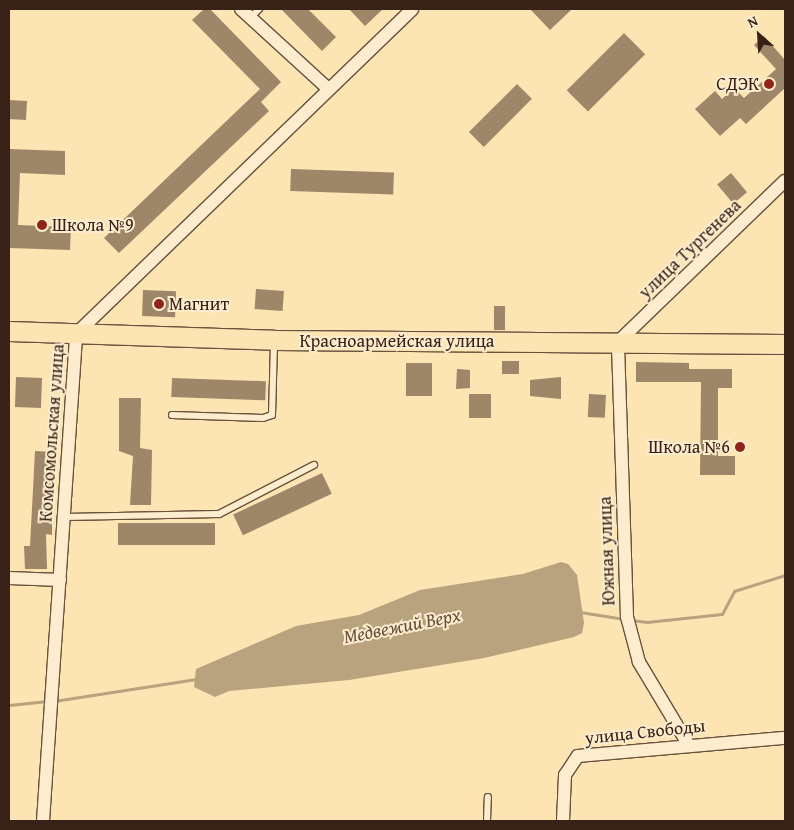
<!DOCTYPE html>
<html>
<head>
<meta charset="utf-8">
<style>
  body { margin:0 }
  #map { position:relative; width:794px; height:830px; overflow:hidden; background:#fce4b3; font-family:"Gentium Book Plus",serif }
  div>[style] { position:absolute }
  .water>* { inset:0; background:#b9a27e }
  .stream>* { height:3px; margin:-1.5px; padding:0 1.5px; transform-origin:1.5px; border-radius:1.5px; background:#b9a27e }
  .building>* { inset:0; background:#9e8668; transform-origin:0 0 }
  .roads { filter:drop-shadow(1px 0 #69523d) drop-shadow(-1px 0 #69523d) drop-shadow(0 1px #69523d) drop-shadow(0 -1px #69523d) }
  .service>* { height:6px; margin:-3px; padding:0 3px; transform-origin:3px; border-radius:3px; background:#fdedce }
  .minor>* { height:12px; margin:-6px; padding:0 6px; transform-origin:6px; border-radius:6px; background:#fdedce }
  .primary>* { height:19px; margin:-9.5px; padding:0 9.5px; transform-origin:9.5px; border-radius:9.5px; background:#fce4b3 }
  .dots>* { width:14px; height:14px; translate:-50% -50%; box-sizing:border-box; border:2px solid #fdedce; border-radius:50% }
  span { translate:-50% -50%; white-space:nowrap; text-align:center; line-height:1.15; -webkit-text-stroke:4px #fdedce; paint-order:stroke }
  .poi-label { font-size:18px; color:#382116 }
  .right { translate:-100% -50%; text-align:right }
  .left { translate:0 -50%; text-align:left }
  .street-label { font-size:18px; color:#382116 }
  .water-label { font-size:19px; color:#654e3a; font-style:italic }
  .frame { position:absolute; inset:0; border:10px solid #382116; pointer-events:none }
  .north { position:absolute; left:734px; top:10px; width:50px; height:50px; -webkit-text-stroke:4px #fdedce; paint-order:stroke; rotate:334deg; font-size:14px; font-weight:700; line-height:20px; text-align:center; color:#382116 }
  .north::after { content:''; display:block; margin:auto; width:18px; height:22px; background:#382116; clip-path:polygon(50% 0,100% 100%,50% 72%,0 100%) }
</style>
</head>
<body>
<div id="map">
  <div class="water">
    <i style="clip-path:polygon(561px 562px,568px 564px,577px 575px,584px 623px,582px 633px,574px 637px,484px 658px,349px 680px,229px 691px,215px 697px,194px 687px,196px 669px,296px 626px,359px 615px,420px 590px,523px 574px)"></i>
  </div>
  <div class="stream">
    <i style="left:580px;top:612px;width:45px;rotate:9deg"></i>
    <i style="left:632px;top:620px;width:15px;rotate:8deg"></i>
    <i style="left:647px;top:622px;width:75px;rotate:-6.1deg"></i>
    <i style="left:722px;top:614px;width:26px;rotate:-62deg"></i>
    <i style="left:734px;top:591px;width:53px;rotate:-17.4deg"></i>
    <i style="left:54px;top:701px;width:144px;rotate:-8.8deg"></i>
    <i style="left:9px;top:705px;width:39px;rotate:-6deg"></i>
  </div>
  <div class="building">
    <i style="clip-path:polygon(204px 9px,210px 9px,281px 82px,261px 102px,269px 111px,119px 253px,104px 238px,260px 89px,192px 20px)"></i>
    <i style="clip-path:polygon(281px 9px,308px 9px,336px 37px,322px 51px)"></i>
    <i style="clip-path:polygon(349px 9px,383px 9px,365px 26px)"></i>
    <i style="clip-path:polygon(530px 9px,572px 9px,550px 30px)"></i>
    <i style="left:624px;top:33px;width:30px;height:81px;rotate:45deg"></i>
    <i style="clip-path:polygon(764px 36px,785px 60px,785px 88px,746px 124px,740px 118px,720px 136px,695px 109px,715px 91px,722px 99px,734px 88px,744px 98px,776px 69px,754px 45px)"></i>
    <i style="left:517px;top:84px;width:21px;height:68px;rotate:45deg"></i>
    <i style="left:9px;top:100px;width:18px;height:19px;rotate:3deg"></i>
    <i style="clip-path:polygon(9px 149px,65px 151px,65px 175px,20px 173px,18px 225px,71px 227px,70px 250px,9px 248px)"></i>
    <i style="left:291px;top:169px;width:103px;height:22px;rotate:2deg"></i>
    <i style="left:731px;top:173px;width:25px;height:18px;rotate:50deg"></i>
    <i style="left:256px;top:289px;width:28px;height:20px;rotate:4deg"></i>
    <i style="left:143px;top:290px;width:33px;height:26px;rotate:2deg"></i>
    <i style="left:494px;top:306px;width:11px;height:24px"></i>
    <i style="left:502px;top:361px;width:17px;height:13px"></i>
    <i style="clip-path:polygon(636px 362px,689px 363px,689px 369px,732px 369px,732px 388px,718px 388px,718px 456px,735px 456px,735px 475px,700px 475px,701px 382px,636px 382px)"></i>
    <i style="left:406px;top:363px;width:26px;height:33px"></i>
    <i style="clip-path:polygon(457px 369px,470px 370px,470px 388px,456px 389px)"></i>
    <i style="left:16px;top:377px;width:26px;height:30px;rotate:2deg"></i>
    <i style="clip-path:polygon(561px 377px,561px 399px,530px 396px,530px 380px)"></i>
    <i style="left:172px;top:378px;width:94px;height:19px;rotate:2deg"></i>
    <i style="left:491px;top:394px;width:24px;height:22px;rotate:90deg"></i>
    <i style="left:589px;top:394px;width:17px;height:23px;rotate:3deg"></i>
    <i style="clip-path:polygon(119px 398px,141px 398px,140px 448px,152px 450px,151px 505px,130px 505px,133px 456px,119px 451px)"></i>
    <i style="clip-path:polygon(35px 451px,52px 452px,52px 535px,46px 534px,47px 569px,25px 569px,24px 546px,30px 546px)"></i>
    <i style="left:322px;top:473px;width:23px;height:98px;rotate:65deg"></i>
    <i style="left:118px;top:523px;width:97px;height:22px"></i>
  </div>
  <div class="roads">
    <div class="service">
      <i style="left:250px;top:18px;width:13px;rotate:-45deg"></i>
      <i style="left:172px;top:415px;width:91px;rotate:1.9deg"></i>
      <i style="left:263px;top:418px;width:9px;rotate:-18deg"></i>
      <i style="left:272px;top:415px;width:73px;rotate:-88.4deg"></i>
      <i style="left:65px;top:517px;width:154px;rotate:-1.1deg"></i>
      <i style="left:219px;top:514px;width:107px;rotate:-27.3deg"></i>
      <i style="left:487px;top:821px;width:24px;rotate:-88deg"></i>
    </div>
    <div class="minor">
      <i style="left:241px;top:9px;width:115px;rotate:42.5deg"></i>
      <i style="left:9px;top:578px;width:51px;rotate:2.2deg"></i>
      <i style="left:688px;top:744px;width:96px;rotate:-120.9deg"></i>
      <i style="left:639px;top:662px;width:47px;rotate:-104.9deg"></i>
      <i style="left:627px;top:617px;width:275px;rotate:-91.9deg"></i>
      <i style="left:618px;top:342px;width:232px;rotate:-44deg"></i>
      <i style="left:43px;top:821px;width:488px;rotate:-86.1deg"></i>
      <i style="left:76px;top:334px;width:467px;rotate:-44deg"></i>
      <i style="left:563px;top:821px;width:46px;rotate:-87.5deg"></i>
      <i style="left:565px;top:775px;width:23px;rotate:-56deg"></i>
      <i style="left:578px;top:756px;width:208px;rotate:-5deg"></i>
    </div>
    <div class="primary">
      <i style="left:9px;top:331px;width:265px;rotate:1.9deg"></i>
      <i style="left:274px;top:340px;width:511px;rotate:0.45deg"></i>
    </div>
  </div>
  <div class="dots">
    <i style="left:769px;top:84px;background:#8f2418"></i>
    <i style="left:42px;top:225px;background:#8f2418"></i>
    <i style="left:159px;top:304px;background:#8f2418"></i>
    <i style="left:740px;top:447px;background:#8f2418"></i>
  </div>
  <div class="poi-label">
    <span class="right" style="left:759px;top:84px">СДЭК</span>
    <span class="left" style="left:52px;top:225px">Школа №9</span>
    <span class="left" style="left:169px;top:304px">Магнит</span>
    <span class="right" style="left:730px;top:447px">Школа №6</span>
  </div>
  <div class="street-label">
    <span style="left:690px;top:249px;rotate:-44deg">улица Тургенева</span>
    <span style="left:397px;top:341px">Красноармейская улица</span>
    <span style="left:52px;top:433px;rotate:-86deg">Комсомольская улица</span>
    <span style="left:607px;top:551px;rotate:-92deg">Южная улица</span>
    <span style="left:645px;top:732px;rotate:-6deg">улица Свободы</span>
  </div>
  <div class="water-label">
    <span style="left:402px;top:626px;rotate:-11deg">Медвежий Верх</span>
  </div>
  <div class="frame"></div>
  <div class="north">N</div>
</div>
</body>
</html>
